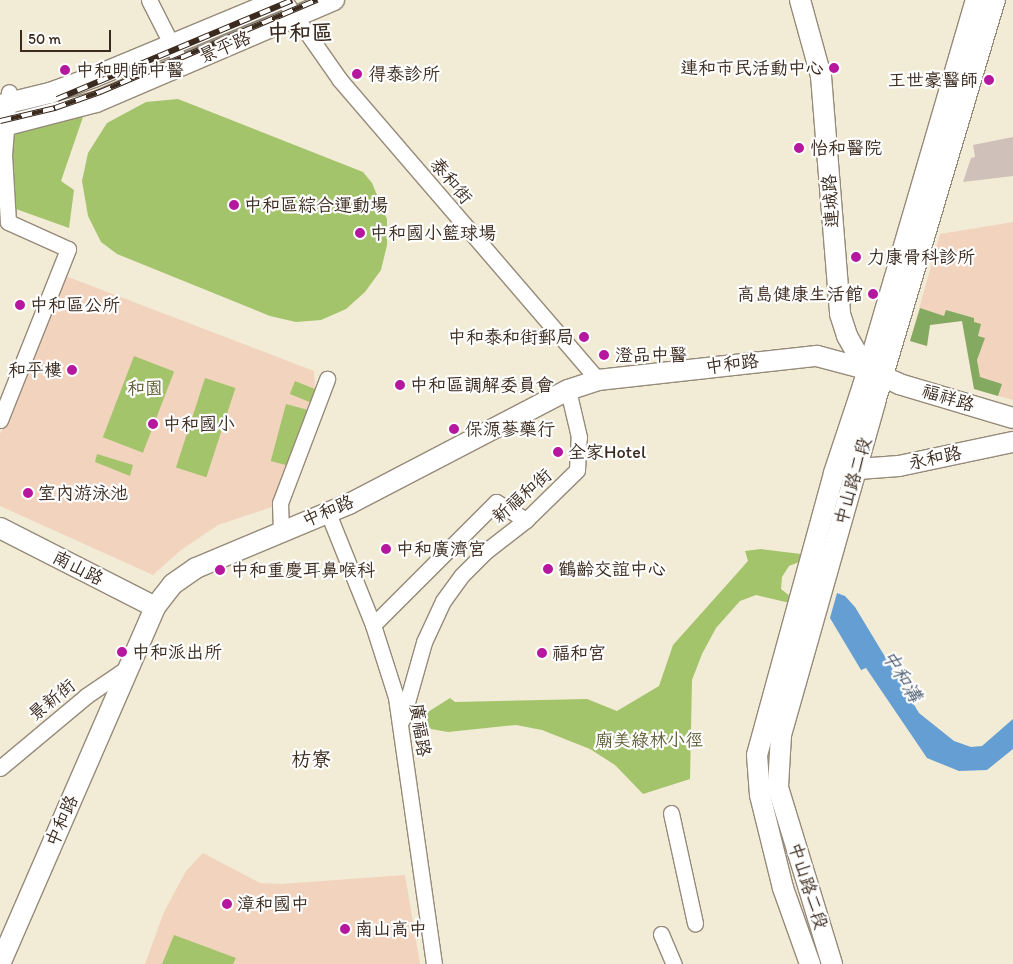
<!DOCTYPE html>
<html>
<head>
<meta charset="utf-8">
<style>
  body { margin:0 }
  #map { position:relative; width:1013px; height:964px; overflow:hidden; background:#f2ebd5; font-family:Itim,"LXGW WenKai TC",sans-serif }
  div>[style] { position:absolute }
  .built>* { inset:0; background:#f2d4be }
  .industrial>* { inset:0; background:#cfc0ba }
  .green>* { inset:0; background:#a4c46c; transform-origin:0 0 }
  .forest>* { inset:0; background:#83aa60 }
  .water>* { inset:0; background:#649ed3 }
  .roads { filter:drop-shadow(1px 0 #968a7a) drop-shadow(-1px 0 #968a7a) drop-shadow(0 1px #968a7a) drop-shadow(0 -1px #968a7a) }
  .street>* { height:15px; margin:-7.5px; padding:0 7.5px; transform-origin:7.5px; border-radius:7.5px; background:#fff }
  .secondary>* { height:20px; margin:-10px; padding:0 10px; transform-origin:10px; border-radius:10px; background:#fff }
  .rail>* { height:5.5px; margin-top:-2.75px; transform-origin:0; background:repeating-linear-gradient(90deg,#fff 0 11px,#3b2a1e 0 22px); box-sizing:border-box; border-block:1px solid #3b2a1e }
  .dots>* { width:14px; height:14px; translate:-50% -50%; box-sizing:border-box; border:2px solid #fff; border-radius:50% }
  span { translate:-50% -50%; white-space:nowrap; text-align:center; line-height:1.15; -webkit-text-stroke:4.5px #fff; paint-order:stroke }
  .street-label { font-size:18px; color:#3b2a1e }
  .poi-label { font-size:18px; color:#3b2a1e }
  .right { translate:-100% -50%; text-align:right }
  .left { translate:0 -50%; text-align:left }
  .park-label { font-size:18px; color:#606039 }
  .water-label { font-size:19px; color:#4d5e6f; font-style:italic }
  .quarter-label { font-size:20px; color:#3b2a1e }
  .district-label { font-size:22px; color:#3b2a1e; font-weight:700 }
  .scale { position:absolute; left:20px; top:30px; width:91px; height:22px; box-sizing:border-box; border:2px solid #3b2a1e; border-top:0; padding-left:6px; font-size:15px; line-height:18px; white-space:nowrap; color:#3b2a1e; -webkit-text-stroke:4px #fff; paint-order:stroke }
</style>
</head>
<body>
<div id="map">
  <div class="built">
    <i style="clip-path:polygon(1013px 222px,1013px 400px,974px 389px,962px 321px,930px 325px,927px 346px,910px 341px,940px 234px)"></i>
    <i style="clip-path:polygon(63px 275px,314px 371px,315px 389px,272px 507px,218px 525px,181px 550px,153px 575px,0 506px,0 434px)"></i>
    <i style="clip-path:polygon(203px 853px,260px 883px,281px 884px,405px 875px,420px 964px,145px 964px,164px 912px,186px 871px)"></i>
  </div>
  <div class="industrial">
    <i style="clip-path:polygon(1013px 137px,1013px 176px,963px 182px,971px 158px,975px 157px,973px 145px)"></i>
  </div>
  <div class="green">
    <i style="clip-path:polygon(178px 99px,363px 172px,372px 183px,387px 219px,387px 245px,381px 270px,365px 292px,346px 309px,321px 320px,296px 322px,270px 316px,117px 254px,101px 242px,88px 216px,82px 181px,88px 153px,107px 123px,146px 102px)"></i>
    <i style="clip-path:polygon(84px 114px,61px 181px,74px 190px,69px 228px,16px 209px,8px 162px,16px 132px)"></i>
    <i style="left:134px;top:356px;width:43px;height:87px;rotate:21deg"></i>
    <i style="left:205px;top:378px;width:32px;height:94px;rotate:18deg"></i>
    <i style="left:295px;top:381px;width:22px;height:14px;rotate:22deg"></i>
    <i style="left:286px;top:404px;width:23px;height:59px;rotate:15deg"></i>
    <i style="clip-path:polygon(97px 454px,133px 465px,130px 476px,95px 462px)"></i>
    <i style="clip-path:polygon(761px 549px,801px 554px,799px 562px,789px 566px,782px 577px,781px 589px,791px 597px,790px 603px,756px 595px,740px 601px,716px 628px,702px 654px,692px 680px,690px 779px,643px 794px,615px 765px,590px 749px,542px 730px,516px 725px,448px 732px,431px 729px,420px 717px,450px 698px,455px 702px,587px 699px,617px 711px,659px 686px,673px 645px,748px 561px,745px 551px)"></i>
    <i style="clip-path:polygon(174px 935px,236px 958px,233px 964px,162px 964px)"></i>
  </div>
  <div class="forest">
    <i style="clip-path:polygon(920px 308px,944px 316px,946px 310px,974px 318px,974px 322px,981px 324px,978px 336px,985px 338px,977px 360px,980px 377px,1002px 384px,998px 396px,974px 389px,962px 321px,930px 325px,927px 346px,910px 341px)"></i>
  </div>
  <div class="water">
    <i style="clip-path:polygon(837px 593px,845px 596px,855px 607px,919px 713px,954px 741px,971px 747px,982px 746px,1013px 719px,1013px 749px,987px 770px,959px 771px,927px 758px,866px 668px,861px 670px,830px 618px)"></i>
  </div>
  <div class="roads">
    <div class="street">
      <i style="left:149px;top:0;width:73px;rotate:63.1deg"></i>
      <i style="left:284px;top:0;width:98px;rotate:55deg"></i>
      <i style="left:340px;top:80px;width:396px;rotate:49.3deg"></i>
      <i style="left:0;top:420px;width:184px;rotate:-68.3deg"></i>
      <i style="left:68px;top:249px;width:66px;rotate:-155.8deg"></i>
      <i style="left:8px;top:222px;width:67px;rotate:-93.4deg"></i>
      <i style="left:4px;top:155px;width:63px;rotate:-85.5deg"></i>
      <i style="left:328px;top:513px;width:121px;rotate:68.1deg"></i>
      <i style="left:373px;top:625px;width:76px;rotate:72.3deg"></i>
      <i style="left:396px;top:697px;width:270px;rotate:81.9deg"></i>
      <i style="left:281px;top:531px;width:28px;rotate:-92deg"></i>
      <i style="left:280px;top:503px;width:133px;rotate:-69.2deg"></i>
      <i style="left:373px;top:625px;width:174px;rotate:-45deg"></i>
      <i style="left:496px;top:502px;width:35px;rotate:31deg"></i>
      <i style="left:402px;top:720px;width:81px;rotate:-74.2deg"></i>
      <i style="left:424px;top:642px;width:45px;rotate:-65.1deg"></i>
      <i style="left:443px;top:601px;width:32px;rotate:-54deg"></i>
      <i style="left:462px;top:575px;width:34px;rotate:-45deg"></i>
      <i style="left:486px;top:551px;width:51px;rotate:-37.8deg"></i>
      <i style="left:526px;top:520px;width:71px;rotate:-44.4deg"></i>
      <i style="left:577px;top:470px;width:33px;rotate:-87deg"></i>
      <i style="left:579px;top:437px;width:48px;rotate:-103.2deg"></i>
      <i style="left:0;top:768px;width:112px;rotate:-39.9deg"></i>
      <i style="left:86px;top:696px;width:53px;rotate:-34.3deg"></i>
      <i style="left:671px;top:813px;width:113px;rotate:77.7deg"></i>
      <i style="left:661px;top:934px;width:33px;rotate:67deg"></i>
    </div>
    <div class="secondary">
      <i style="left:800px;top:0;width:79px;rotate:74.6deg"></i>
      <i style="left:821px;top:76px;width:239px;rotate:85.4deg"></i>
      <i style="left:840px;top:314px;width:23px;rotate:72deg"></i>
      <i style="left:847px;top:336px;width:38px;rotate:60deg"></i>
      <i style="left:0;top:105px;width:51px;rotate:-13.5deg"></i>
      <i style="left:50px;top:93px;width:47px;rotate:-20deg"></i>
      <i style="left:94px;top:77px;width:200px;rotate:-22.6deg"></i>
      <i style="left:0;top:127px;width:99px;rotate:-14.6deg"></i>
      <i style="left:96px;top:102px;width:259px;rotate:-23.2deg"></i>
      <i style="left:845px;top:470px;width:54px;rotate:-4.2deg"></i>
      <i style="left:899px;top:466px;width:116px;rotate:-11.9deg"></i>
      <i style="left:0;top:528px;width:174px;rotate:27deg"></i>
      <i style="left:0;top:964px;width:389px;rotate:-66.5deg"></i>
      <i style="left:155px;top:607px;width:29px;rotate:-52deg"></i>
      <i style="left:173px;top:584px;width:28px;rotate:-35deg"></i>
      <i style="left:196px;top:568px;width:166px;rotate:-22.7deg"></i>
      <i style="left:349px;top:504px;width:247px;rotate:-27.5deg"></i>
      <i style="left:568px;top:390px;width:32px;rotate:-18deg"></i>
      <i style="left:598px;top:380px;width:220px;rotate:-6.3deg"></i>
      <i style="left:817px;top:356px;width:51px;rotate:14.9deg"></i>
      <i style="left:866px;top:369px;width:36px;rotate:24deg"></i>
      <i style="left:899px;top:384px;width:119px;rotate:16.6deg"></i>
      <i style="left:810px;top:964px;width:81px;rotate:-109.6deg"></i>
      <i style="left:783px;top:888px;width:96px;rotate:-103.9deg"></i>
      <i style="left:760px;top:795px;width:40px;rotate:-94.3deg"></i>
      <i style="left:757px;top:755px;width:292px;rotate:-74.7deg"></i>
      <i style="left:834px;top:473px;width:92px;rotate:-71.6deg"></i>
      <i style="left:863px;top:386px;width:402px;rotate:-73.7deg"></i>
      <i style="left:832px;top:964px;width:185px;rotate:-107deg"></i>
      <i style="left:778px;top:787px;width:52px;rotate:-86.7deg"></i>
      <i style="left:781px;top:735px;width:346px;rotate:-74.2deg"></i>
      <i style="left:875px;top:402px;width:420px;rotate:-73.4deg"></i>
    </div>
  </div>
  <div class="rail">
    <i style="left:57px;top:99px;width:255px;rotate:-22.8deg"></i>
    <i style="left:0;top:121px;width:57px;rotate:-13.3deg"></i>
    <i style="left:55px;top:108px;width:48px;rotate:-19.6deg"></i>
    <i style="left:100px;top:92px;width:236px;rotate:-23deg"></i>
  </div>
  <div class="dots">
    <i style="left:834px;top:68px;background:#b5179e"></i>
    <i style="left:65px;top:70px;background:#b5179e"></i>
    <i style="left:357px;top:74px;background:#b5179e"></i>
    <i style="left:989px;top:80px;background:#b5179e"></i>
    <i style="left:799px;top:148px;background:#b5179e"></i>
    <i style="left:234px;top:205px;background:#b5179e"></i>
    <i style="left:360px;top:233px;background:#b5179e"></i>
    <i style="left:856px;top:257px;background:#b5179e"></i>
    <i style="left:873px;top:294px;background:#b5179e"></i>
    <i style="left:20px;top:305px;background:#b5179e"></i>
    <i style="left:584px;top:337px;background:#b5179e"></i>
    <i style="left:604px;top:355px;background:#b5179e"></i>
    <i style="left:72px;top:370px;background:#b5179e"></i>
    <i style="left:400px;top:385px;background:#b5179e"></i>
    <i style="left:153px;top:424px;background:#b5179e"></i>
    <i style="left:454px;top:429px;background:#b5179e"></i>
    <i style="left:558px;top:452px;background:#b5179e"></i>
    <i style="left:28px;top:493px;background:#b5179e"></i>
    <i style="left:386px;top:549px;background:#b5179e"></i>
    <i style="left:548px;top:569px;background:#b5179e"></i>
    <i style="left:220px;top:570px;background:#b5179e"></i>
    <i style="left:122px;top:652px;background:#b5179e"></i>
    <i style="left:542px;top:653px;background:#b5179e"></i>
    <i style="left:227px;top:904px;background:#b5179e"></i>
    <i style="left:345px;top:929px;background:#b5179e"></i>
  </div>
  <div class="street-label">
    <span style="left:225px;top:47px;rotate:-23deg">景平路</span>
    <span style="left:451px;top:181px;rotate:50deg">泰和街</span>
    <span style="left:831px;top:201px;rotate:-94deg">連城路</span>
    <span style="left:732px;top:364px;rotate:-7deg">中和路</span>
    <span style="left:948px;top:398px;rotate:17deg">福祥路</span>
    <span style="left:935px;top:458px;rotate:-12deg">永和路</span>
    <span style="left:853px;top:481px;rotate:-74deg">中山路二段</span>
    <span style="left:522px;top:496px;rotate:-41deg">新福和街</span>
    <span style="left:328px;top:511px;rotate:-23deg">中和路</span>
    <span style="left:78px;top:568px;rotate:27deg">南山路</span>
    <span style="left:52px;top:700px;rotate:-39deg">景新街</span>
    <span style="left:420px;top:730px;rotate:81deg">廣福路</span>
    <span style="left:62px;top:821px;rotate:-66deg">中和路</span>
    <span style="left:808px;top:886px;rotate:72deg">中山路二段</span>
  </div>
  <div class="poi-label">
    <span class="right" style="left:824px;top:68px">連和市民活動中心</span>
    <span class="left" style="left:76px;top:70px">中和明師中醫</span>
    <span class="left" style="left:368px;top:74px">得泰診所</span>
    <span class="right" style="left:978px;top:80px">王世豪醫師</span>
    <span class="left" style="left:810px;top:148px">怡和醫院</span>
    <span class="left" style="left:244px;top:205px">中和區綜合運動場</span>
    <span class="left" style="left:370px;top:233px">中和國小籃球場</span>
    <span class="left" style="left:867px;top:257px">力康骨科診所</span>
    <span class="right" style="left:863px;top:294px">高島健康生活館</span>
    <span class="left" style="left:30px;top:305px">中和區公所</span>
    <span class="right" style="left:574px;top:337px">中和泰和街郵局</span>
    <span class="left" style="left:615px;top:355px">澄品中醫</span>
    <span class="right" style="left:62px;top:370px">和平樓</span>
    <span class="left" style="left:410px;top:385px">中和區調解委員會</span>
    <span class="left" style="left:163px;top:424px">中和國小</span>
    <span class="left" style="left:465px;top:429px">保源蔘藥行</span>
    <span class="left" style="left:568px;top:452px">全家Hotel</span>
    <span class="left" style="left:38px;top:493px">室內游泳池</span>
    <span class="left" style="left:396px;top:549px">中和廣濟宮</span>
    <span class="left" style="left:558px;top:569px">鶴齡交誼中心</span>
    <span class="left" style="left:231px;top:570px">中和重慶耳鼻喉科</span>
    <span class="left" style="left:132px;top:652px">中和派出所</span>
    <span class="left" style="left:552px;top:653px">福和宮</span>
    <span class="left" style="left:237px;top:904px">漳和國中</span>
    <span class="left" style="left:355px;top:929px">南山高中</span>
  </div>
  <div class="park-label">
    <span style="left:145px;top:388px">和園</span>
    <span style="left:649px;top:740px">廟美綠林小徑</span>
  </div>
  <div class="water-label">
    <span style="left:902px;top:676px;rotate:58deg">中和溝</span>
  </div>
  <div class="quarter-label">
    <span style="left:311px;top:759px">枋寮</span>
  </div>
  <div class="district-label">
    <span style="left:300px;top:33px">中和區</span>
  </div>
  <div class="scale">50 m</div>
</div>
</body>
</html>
